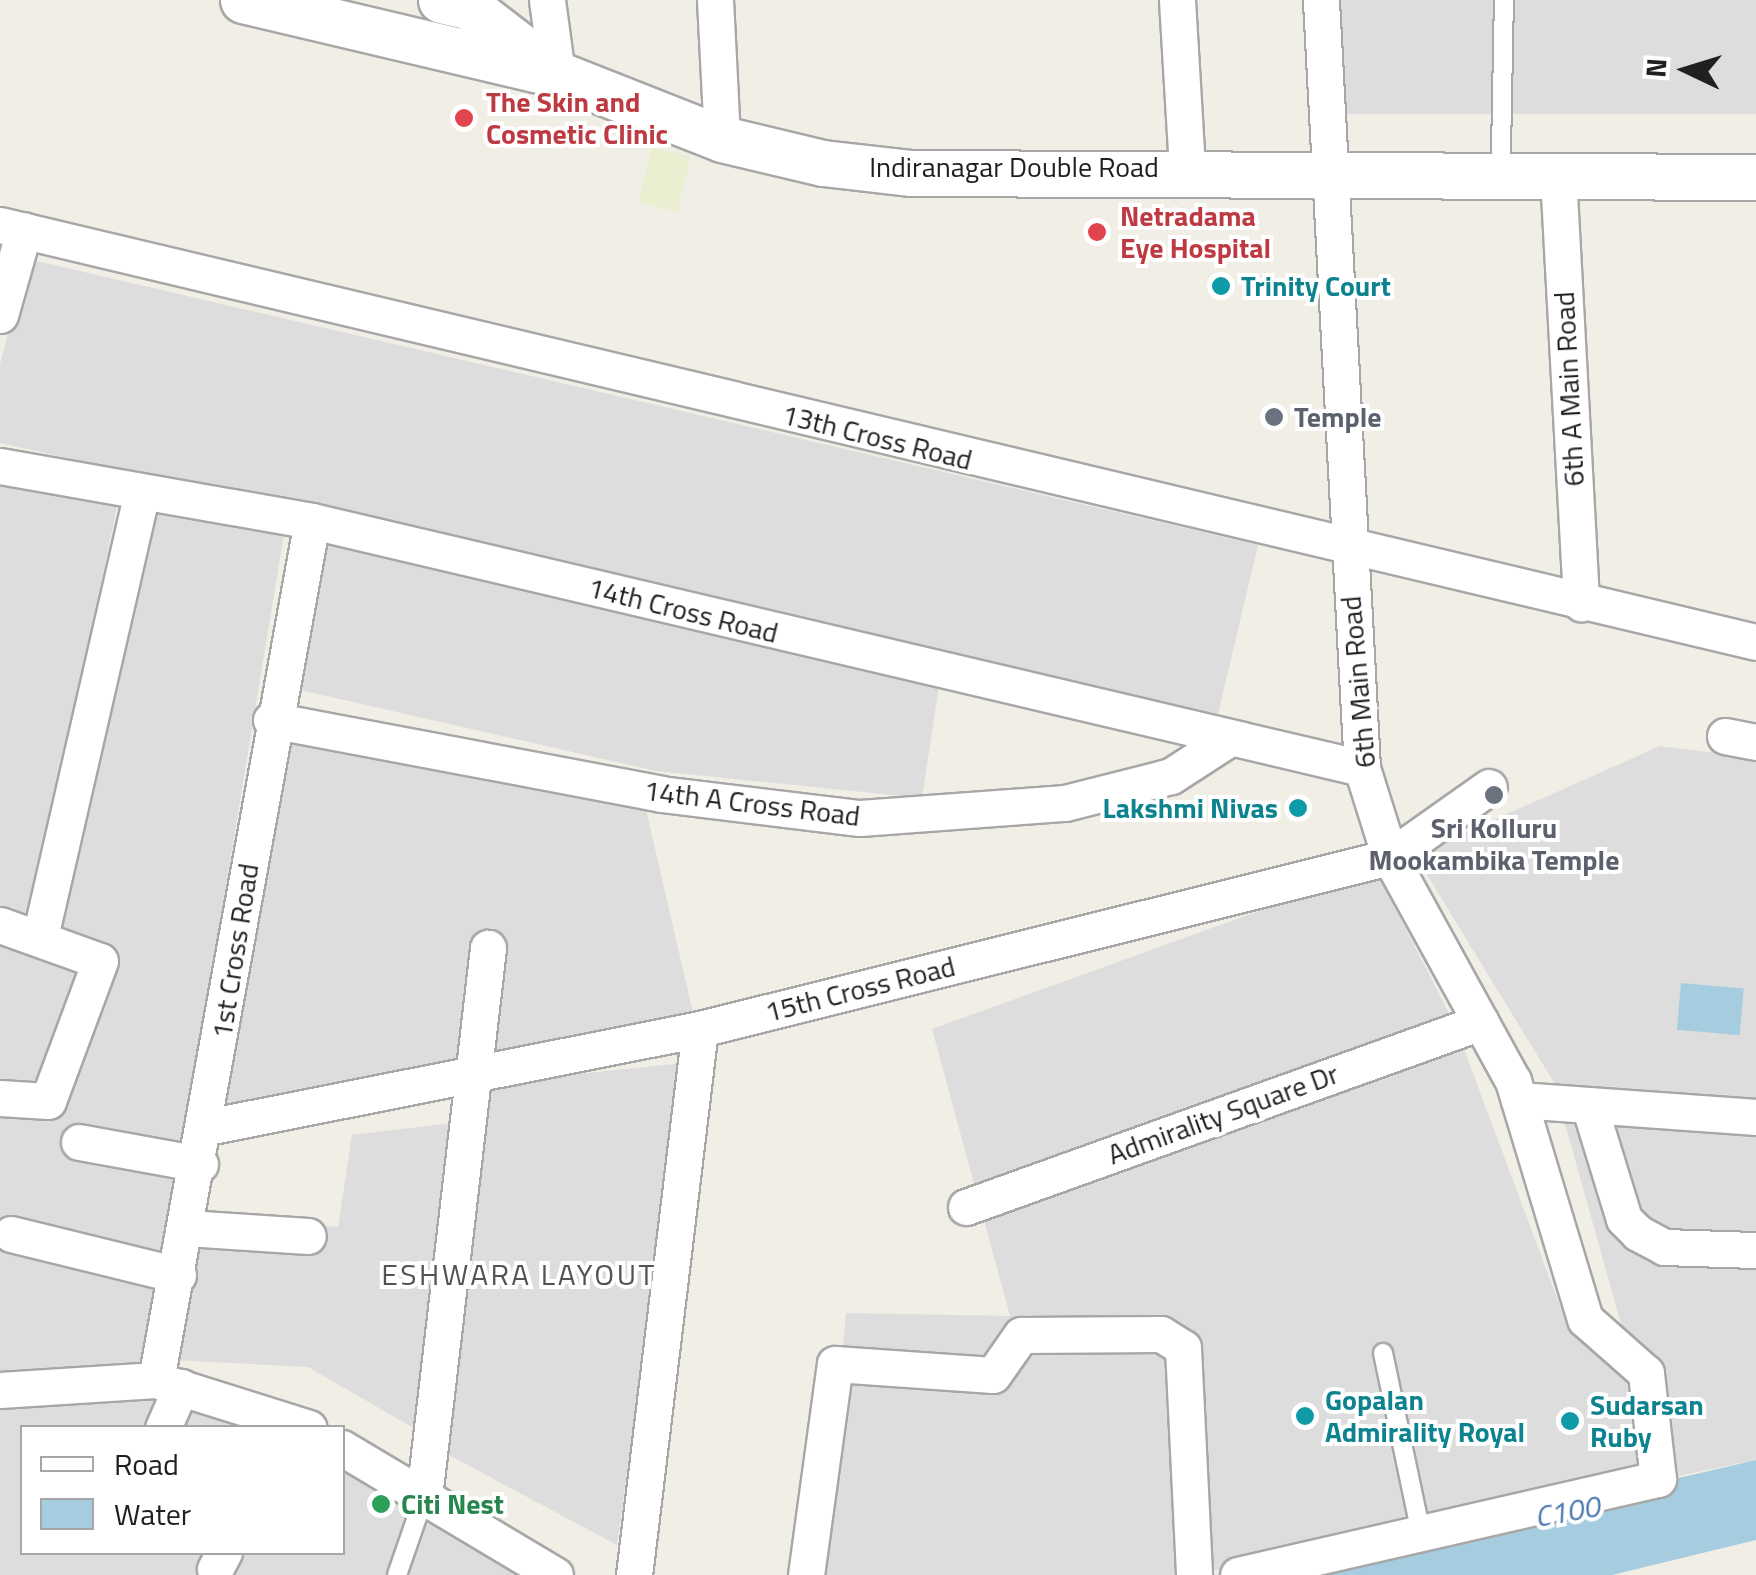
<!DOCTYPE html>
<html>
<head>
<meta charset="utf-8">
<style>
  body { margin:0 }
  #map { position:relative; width:1756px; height:1575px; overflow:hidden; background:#f1eee6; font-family:"Titillium Web",sans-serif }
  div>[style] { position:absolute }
  .residential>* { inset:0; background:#dedddd; transform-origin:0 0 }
  .farmland>* { inset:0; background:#ebefd2; transform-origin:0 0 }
  .water>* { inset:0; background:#a6cddf; transform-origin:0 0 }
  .roads { filter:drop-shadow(2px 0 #a7a7a7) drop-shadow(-2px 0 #a7a7a7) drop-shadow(0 2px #a7a7a7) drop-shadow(0 -2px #a7a7a7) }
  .service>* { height:18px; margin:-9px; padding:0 9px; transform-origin:9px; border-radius:9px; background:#fff }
  .minor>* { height:35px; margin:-17.5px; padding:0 17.5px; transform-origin:17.5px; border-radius:17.5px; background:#fff }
  .tertiary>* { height:45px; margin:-22.5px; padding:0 22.5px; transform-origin:22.5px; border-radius:22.5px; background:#fff }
  .dots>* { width:28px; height:28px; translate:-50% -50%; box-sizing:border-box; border:5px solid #fff; border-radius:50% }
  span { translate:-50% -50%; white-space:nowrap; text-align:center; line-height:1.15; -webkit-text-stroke:8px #fff; paint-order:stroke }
  .health-label { font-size:28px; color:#be3a42; font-weight:700 }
  .left { translate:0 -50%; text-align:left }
  .street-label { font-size:28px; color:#202020 }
  .culture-label { font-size:28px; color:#0d838f; font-weight:700 }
  .right { translate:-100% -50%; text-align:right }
  .worship-label { font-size:28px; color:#5b616d; font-weight:700 }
  .leisure-label { font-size:28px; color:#27864d; font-weight:700 }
  .neighbourhood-label { font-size:30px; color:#535353; letter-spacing:2.5px }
  .water-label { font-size:30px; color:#4a76b2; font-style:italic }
  .legend { position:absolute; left:20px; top:1425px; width:325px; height:130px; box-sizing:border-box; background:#fff; border:2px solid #a6a6a6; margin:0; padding:12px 18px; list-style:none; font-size:30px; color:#202020 }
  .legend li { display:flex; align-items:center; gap:20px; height:50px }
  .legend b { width:50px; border:2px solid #a6a6a6 }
  .north { position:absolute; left:1636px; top:20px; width:100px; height:100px; -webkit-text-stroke:8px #fff; paint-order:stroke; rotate:274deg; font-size:28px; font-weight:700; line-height:40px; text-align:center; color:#202020 }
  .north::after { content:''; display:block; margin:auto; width:35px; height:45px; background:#202020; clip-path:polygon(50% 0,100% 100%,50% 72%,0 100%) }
</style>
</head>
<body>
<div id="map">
  <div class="residential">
    <i style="left:1335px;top:0;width:421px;height:114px"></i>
    <i style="clip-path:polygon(28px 259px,1258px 545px,1218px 714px,0 443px,0 364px)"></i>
    <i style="clip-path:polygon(0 471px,119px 497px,33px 909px,154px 501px,285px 528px,146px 1370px,0 1374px)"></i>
    <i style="clip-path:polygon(319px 528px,940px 679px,922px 798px,656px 771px,287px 687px)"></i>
    <i style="clip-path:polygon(279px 732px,645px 805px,694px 1017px,218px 1115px)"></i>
    <i style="clip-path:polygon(1660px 746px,1756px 758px,1756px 1460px,1191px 1575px,823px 1575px,846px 1313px,1010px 1316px,932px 1029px,1375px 869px,1455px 1025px,1564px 1317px,1632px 1363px,1553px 1081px,1415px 855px)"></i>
    <i style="clip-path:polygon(683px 1063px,617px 1545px,447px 1454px,492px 1083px)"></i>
    <i style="clip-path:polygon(452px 1123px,417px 1430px,308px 1367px,172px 1360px,204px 1212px,338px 1227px,352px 1135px)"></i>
    <i style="clip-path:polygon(126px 1395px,283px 1427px,22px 1428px,22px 1552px,342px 1552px,343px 1455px,532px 1575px,0 1575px,0 1403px)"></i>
  </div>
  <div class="farmland">
    <i style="left:652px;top:147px;width:40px;height:57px;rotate:14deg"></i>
  </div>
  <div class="water">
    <i style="left:1681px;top:983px;width:63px;height:47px;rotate:5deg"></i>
    <i style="clip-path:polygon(1756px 1460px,1756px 1540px,1612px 1575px,1263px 1575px)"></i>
  </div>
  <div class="roads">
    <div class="service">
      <i style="left:1501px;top:152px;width:152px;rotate:-88.9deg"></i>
      <i style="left:1383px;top:1353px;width:184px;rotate:78.1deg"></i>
      <i style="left:397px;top:1575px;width:83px;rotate:-70.9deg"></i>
    </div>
    <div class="minor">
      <i style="left:547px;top:0;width:75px;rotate:82.3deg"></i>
      <i style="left:715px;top:0;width:139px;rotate:87.1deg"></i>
      <i style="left:1177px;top:0;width:168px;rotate:86.6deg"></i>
      <i style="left:1558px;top:175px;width:429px;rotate:86.9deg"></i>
      <i style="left:0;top:225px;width:1805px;rotate:13.36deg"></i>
      <i style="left:0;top:315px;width:88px;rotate:-74.2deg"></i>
      <i style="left:0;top:466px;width:317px;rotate:10deg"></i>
      <i style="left:312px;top:521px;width:1079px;rotate:13.24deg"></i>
      <i style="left:271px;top:720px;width:397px;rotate:10.7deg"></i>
      <i style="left:661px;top:794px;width:200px;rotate:6.9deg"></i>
      <i style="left:860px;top:818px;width:206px;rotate:-4.2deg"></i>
      <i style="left:1065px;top:803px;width:109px;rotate:-14.3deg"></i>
      <i style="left:1171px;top:776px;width:64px;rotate:-32.9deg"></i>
      <i style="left:1725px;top:736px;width:32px;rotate:11deg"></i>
      <i style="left:0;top:925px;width:106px;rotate:19.8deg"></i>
      <i style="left:100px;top:961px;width:149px;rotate:110.4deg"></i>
      <i style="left:48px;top:1101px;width:48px;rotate:-176.4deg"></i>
      <i style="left:40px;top:937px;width:453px;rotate:-77.1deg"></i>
      <i style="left:1519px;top:1100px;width:238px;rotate:4.1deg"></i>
      <i style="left:1589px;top:1105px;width:119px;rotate:72.9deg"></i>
      <i style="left:1624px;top:1219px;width:20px;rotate:45deg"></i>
      <i style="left:1638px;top:1233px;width:30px;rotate:28deg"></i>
      <i style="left:1664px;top:1247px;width:92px;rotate:1.9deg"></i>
      <i style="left:207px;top:1127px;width:503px;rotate:-11.24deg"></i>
      <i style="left:700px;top:1029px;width:711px;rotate:-14deg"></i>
      <i style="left:1390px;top:857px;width:121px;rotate:-35.3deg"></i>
      <i style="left:79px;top:1142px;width:123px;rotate:10.3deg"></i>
      <i style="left:966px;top:1207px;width:547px;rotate:-19.76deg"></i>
      <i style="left:187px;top:1228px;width:121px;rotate:3.8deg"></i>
      <i style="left:11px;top:1234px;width:172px;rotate:13.8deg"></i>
      <i style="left:156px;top:1380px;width:873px;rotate:-79.71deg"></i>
      <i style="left:0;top:1390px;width:156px;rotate:-3.7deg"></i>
      <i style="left:156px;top:1380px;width:160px;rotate:17.4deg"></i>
      <i style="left:163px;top:1428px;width:45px;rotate:-66.3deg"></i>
      <i style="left:342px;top:1448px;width:248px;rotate:30.8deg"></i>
      <i style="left:424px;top:1497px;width:553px;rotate:-83.35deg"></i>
      <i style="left:215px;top:1569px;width:19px;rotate:-62deg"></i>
      <i style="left:634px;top:1575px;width:550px;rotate:-83.11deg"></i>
      <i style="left:806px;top:1575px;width:213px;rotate:-82.2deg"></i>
      <i style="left:835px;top:1364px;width:158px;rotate:4deg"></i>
      <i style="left:993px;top:1375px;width:49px;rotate:-55deg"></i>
      <i style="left:1021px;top:1335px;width:140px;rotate:-0.4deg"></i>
      <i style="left:1161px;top:1334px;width:26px;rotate:32deg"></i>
      <i style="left:1183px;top:1348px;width:227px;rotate:87.2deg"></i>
      <i style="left:1238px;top:1575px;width:431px;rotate:-12.9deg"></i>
      <i style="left:1658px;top:1479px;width:107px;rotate:-96.5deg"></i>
      <i style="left:1646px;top:1373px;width:81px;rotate:-138.5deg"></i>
      <i style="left:1585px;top:1319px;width:249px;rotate:-106.8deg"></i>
      <i style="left:1513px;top:1081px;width:256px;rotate:-118.8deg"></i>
      <i style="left:1390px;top:857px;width:93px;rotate:-107.5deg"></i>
      <i style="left:1362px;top:768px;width:769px;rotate:-93.06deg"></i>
    </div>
    <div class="tertiary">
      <i style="left:243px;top:0;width:323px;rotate:13.3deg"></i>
      <i style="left:557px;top:74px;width:177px;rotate:21.5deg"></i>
      <i style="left:722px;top:139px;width:104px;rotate:13.4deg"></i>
      <i style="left:823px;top:163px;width:89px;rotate:6.5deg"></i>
      <i style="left:911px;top:173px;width:845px;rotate:0.27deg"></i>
      <i style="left:441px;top:0;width:28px;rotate:13deg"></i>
      <i style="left:468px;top:6px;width:100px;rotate:37.7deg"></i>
    </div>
  </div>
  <div class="dots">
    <i style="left:464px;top:118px;background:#e0444e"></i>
    <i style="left:1097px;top:232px;background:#e0444e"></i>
    <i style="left:1221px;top:286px;background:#0f9aa8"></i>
    <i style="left:1274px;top:417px;background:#6b7280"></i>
    <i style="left:1494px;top:795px;background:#6b7280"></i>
    <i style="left:1298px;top:808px;background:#0f9aa8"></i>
    <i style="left:1305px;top:1416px;background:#0f9aa8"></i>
    <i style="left:1570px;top:1421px;background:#0f9aa8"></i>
    <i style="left:381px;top:1504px;background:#2e9e5b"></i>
  </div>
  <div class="health-label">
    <span class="left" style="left:486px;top:118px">The Skin and<br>Cosmetic Clinic</span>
    <span class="left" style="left:1120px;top:232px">Netradama<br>Eye Hospital</span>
  </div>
  <div class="street-label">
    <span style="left:1014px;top:167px">Indiranagar Double Road</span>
    <span style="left:1569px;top:389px;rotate:-93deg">6th A Main Road</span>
    <span style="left:877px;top:437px;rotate:14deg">13th Cross Road</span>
    <span style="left:683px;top:610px;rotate:14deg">14th Cross Road</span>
    <span style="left:1358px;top:682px;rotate:-95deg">6th Main Road</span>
    <span style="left:752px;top:803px;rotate:7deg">14th A Cross Road</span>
    <span style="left:235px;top:951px;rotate:-81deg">1st Cross Road</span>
    <span style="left:860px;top:989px;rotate:-14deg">15th Cross Road</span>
    <span style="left:1223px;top:1114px;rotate:-20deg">Admirality Square Dr</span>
  </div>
  <div class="culture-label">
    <span class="left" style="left:1241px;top:286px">Trinity Court</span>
    <span class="right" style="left:1278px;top:808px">Lakshmi Nivas</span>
    <span class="left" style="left:1325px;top:1416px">Gopalan<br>Admirality Royal</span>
    <span class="left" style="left:1590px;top:1421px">Sudarsan<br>Ruby</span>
  </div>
  <div class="worship-label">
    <span class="left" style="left:1294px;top:417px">Temple</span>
    <span style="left:1494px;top:844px">Sri Kolluru<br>Mookambika Temple</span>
  </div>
  <div class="leisure-label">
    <span class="left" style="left:401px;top:1504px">Citi Nest</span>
  </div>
  <div class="neighbourhood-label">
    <span style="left:519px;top:1274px">ESHWARA LAYOUT</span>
  </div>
  <div class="water-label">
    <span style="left:1567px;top:1511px;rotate:-10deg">C100</span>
  </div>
  <ul class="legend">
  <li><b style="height:12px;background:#fff"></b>Road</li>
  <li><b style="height:28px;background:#a6cddf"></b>Water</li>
  </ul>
  <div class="north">N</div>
</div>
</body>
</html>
